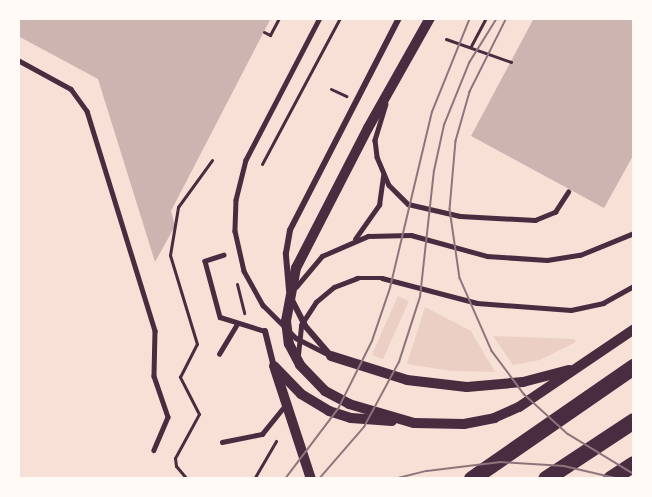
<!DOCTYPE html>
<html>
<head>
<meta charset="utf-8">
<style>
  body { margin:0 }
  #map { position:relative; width:652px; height:497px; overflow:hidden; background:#f7e1d7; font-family:Commissioner,sans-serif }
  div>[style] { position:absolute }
  .green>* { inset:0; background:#ebcfc5; transform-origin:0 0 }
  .building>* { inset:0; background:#ccb4b1 }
  .path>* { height:3px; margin:-1.5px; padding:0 1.5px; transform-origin:1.5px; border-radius:1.5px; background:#4a2c40 }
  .service>* { height:4.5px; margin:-2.25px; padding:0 2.25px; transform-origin:2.25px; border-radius:2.25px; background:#4a2c40 }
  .minor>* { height:6px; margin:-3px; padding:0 3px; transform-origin:3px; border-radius:3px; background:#4a2c40 }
  .tertiary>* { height:10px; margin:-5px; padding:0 5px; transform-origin:5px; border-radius:5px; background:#4a2c40 }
  .motorway>* { height:16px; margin:-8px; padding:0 8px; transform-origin:8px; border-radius:8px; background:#4a2c40 }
  .tram>* { height:1.5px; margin:-0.75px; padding:0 0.75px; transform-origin:0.75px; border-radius:0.75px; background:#8f747c }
  span { translate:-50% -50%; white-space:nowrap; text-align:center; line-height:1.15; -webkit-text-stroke:5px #fffaf5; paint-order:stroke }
  .frame { position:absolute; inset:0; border:20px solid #fffaf5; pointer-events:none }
</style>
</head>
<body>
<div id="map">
  <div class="green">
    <i style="left:398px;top:296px;width:12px;height:64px;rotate:24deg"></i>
    <i style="clip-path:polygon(425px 307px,471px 331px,495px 372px,451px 371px,407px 364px)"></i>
    <i style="clip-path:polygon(493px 336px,574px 339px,576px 342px,540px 360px,513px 365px)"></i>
  </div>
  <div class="building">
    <i style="clip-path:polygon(18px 18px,271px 18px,171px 211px,175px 226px,155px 262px,98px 79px,18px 36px)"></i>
    <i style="clip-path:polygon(534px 18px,634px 18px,634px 154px,604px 208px,471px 136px)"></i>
  </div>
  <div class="path">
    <i style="left:264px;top:32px;width:7px;rotate:27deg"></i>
    <i style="left:270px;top:35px;width:19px;rotate:-62deg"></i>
    <i style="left:446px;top:39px;width:69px;rotate:19.5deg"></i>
    <i style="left:471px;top:46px;width:32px;rotate:-62deg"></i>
    <i style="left:331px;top:89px;width:17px;rotate:25deg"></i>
    <i style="left:262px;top:164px;width:166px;rotate:-61.9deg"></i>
    <i style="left:237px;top:284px;width:30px;rotate:76deg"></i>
    <i style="left:187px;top:479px;width:17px;rotate:-130deg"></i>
    <i style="left:176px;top:466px;width:8px;rotate:-97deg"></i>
    <i style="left:175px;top:458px;width:50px;rotate:-61.4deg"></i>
    <i style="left:199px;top:414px;width:42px;rotate:-117.2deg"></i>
    <i style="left:180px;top:377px;width:37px;rotate:-63deg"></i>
    <i style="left:197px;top:344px;width:93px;rotate:-106.9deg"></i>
    <i style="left:170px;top:255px;width:49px;rotate:-80.5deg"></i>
    <i style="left:178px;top:207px;width:58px;rotate:-54.1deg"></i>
    <i style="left:254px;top:479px;width:44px;rotate:-59.9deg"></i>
  </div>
  <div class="service">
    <i style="left:320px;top:18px;width:160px;rotate:117.5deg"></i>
    <i style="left:246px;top:160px;width:41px;rotate:104deg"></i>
    <i style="left:236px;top:200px;width:31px;rotate:92deg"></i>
    <i style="left:235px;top:231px;width:41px;rotate:77.3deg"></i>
    <i style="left:244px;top:271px;width:39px;rotate:61deg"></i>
    <i style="left:263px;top:305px;width:47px;rotate:45deg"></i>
    <i style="left:296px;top:338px;width:37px;rotate:27deg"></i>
    <i style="left:18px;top:60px;width:60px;rotate:28.7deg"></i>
    <i style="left:71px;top:89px;width:27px;rotate:54deg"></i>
    <i style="left:87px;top:111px;width:230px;rotate:72.8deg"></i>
    <i style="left:155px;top:331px;width:45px;rotate:91.3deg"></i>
    <i style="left:154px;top:376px;width:43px;rotate:71.1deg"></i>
    <i style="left:168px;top:417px;width:36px;rotate:113deg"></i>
    <i style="left:386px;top:104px;width:38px;rotate:107deg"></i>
    <i style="left:375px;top:140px;width:17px;rotate:83deg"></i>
    <i style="left:377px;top:157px;width:30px;rotate:67deg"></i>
    <i style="left:389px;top:185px;width:27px;rotate:45deg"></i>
    <i style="left:408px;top:204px;width:53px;rotate:13deg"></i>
    <i style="left:460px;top:216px;width:75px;rotate:3.1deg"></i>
    <i style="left:535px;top:220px;width:22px;rotate:-22deg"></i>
    <i style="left:555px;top:212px;width:24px;rotate:-57deg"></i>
    <i style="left:355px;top:239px;width:42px;rotate:-54.8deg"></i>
    <i style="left:379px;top:205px;width:30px;rotate:-82deg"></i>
    <i style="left:224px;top:255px;width:20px;rotate:162deg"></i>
    <i style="left:205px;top:261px;width:58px;rotate:75deg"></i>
    <i style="left:220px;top:317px;width:47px;rotate:17.3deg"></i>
    <i style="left:296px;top:287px;width:40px;rotate:-50deg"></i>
    <i style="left:322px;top:256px;width:50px;rotate:-23.5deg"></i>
    <i style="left:368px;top:236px;width:43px;rotate:-1.3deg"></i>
    <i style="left:411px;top:235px;width:79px;rotate:15.4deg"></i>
    <i style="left:487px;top:256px;width:60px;rotate:3.8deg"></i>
    <i style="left:547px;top:260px;width:33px;rotate:-9deg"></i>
    <i style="left:580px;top:255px;width:58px;rotate:-22.2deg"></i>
    <i style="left:219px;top:354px;width:35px;rotate:-59deg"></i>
    <i style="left:298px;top:355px;width:30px;rotate:-84deg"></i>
    <i style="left:301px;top:325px;width:27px;rotate:-57deg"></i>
    <i style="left:316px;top:302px;width:23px;rotate:-40deg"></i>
    <i style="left:334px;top:287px;width:25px;rotate:-21deg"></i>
    <i style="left:357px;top:278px;width:25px"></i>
    <i style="left:382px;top:278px;width:98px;rotate:14.7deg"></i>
    <i style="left:477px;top:303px;width:94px;rotate:4.3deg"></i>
    <i style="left:571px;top:310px;width:33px;rotate:-12deg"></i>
    <i style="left:603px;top:303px;width:35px;rotate:-29deg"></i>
    <i style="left:222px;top:442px;width:41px;rotate:-11.3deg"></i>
    <i style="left:262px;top:434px;width:36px;rotate:-51deg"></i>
  </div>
  <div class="minor">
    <i style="left:289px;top:290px;width:37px;rotate:-95deg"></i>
    <i style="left:286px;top:253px;width:23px;rotate:-80deg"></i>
    <i style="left:290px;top:230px;width:238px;rotate:-62.8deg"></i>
    <i style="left:292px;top:300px;width:30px;rotate:63deg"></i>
    <i style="left:306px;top:327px;width:38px;rotate:49deg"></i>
    <i style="left:265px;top:331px;width:36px;rotate:76deg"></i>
  </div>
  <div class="tertiary">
    <i style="left:430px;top:18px;width:126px;rotate:119.4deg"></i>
    <i style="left:368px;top:128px;width:157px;rotate:117.2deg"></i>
    <i style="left:296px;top:268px;width:54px;rotate:100.7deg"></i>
    <i style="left:286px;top:321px;width:23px;rotate:83deg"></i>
    <i style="left:289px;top:344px;width:24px;rotate:62deg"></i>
    <i style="left:300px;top:365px;width:36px;rotate:46deg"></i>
    <i style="left:325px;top:391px;width:27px;rotate:28deg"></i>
    <i style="left:349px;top:404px;width:68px;rotate:16.3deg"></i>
    <i style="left:414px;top:423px;width:50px;rotate:1.1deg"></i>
    <i style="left:464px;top:424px;width:31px;rotate:-11deg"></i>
    <i style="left:494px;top:418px;width:27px;rotate:-24deg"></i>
    <i style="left:519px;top:407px;width:139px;rotate:-34.1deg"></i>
    <i style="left:331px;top:356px;width:80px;rotate:17.5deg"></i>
    <i style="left:407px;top:380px;width:60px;rotate:6.7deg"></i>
    <i style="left:467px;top:387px;width:56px;rotate:-5.1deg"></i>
    <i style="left:523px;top:382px;width:48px;rotate:-14.6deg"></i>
    <i style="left:274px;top:366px;width:39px;rotate:46deg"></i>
    <i style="left:301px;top:394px;width:33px;rotate:31deg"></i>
    <i style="left:329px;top:411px;width:23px;rotate:18deg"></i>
    <i style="left:351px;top:418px;width:41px;rotate:4.2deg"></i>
    <i style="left:275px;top:369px;width:116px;rotate:71.9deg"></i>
  </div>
  <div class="motorway">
    <i style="left:472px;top:479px;width:197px;rotate:-34.7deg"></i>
    <i style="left:546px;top:479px;width:105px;rotate:-33.4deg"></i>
    <i style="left:611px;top:479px;width:27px;rotate:-33deg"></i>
  </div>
  <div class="tram">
    <i style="left:507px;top:18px;width:83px;rotate:116.6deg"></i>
    <i style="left:470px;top:92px;width:51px;rotate:105.9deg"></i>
    <i style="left:456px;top:141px;width:68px;rotate:95deg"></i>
    <i style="left:450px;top:209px;width:70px;rotate:81.8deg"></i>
    <i style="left:460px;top:278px;width:80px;rotate:66.3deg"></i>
    <i style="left:492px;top:351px;width:54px;rotate:53.3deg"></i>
    <i style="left:524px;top:394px;width:59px;rotate:42.3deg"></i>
    <i style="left:568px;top:434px;width:77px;rotate:31.2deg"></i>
    <i style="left:285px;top:479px;width:88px;rotate:-52.9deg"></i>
    <i style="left:338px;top:409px;width:76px;rotate:-63.4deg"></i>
    <i style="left:372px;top:341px;width:56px;rotate:-71.2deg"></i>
    <i style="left:390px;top:288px;width:181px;rotate:-76.6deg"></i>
    <i style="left:432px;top:112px;width:101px;rotate:-68deg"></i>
    <i style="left:319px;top:479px;width:69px;rotate:-49.1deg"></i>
    <i style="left:364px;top:427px;width:74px;rotate:-61.7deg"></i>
    <i style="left:399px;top:362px;width:68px;rotate:-72.1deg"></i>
    <i style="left:420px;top:297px;width:127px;rotate:-83.7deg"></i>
    <i style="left:434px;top:171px;width:47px;rotate:-77.7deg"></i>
    <i style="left:444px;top:125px;width:67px;rotate:-68deg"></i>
    <i style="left:469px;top:63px;width:53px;rotate:-58.1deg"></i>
    <i style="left:394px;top:479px;width:34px;rotate:-14deg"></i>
    <i style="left:427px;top:471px;width:74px;rotate:-7deg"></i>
    <i style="left:500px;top:462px;width:64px;rotate:3.6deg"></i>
    <i style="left:564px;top:466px;width:57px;rotate:13.1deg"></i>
  </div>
  <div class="frame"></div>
</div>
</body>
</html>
